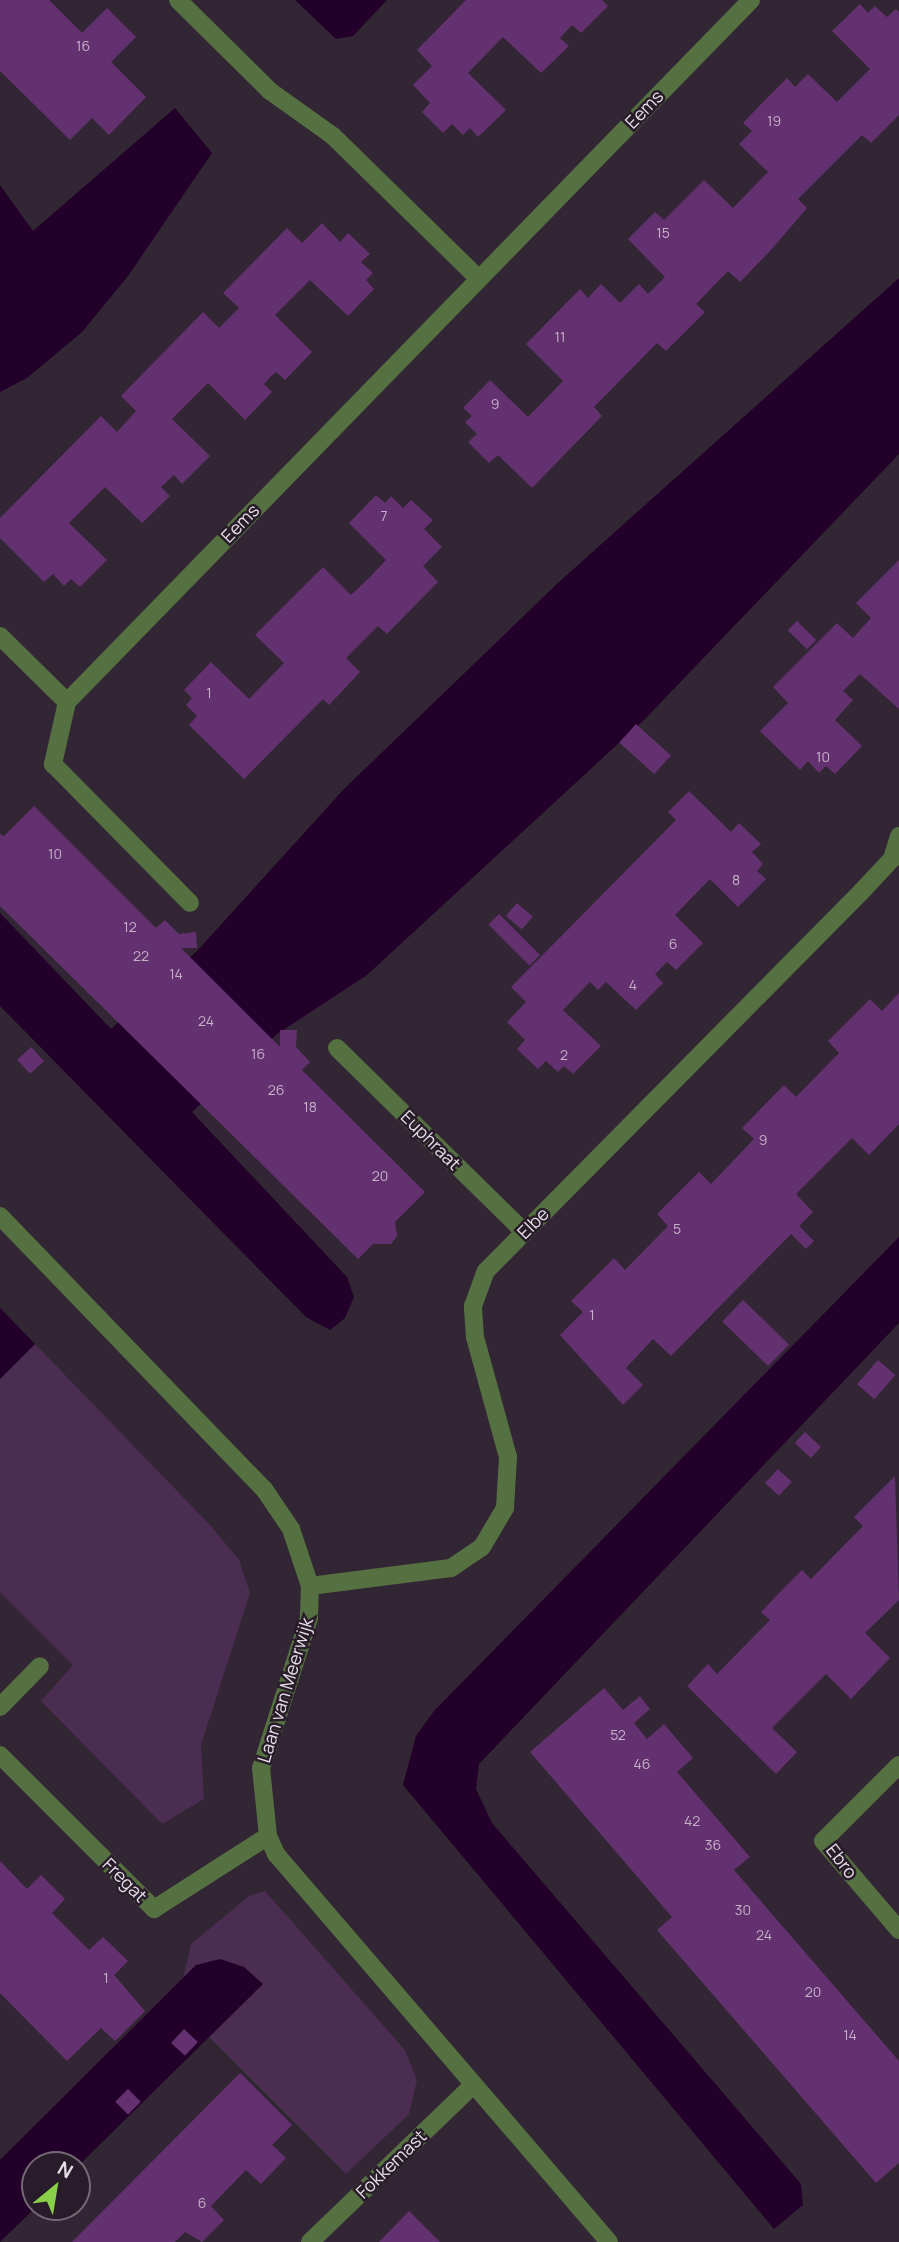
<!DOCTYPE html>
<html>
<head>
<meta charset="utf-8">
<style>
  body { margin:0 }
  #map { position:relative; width:899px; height:2242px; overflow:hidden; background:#322634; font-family:Manrope,sans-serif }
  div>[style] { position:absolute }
  .green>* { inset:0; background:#4a2d51 }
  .water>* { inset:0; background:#22002a }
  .building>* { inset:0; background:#643170; transform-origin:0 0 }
  .minor>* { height:18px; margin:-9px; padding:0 9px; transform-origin:9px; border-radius:9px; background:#567141 }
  span { translate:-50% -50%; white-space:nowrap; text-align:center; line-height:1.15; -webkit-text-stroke:5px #281c2a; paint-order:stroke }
  .number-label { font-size:14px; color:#c5b2c8 }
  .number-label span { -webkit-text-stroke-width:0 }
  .street-label { font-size:18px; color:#e5dde6 }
  .north { position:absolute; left:21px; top:2151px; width:70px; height:70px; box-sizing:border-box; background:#281c2a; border:2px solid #746975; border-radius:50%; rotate:30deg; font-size:19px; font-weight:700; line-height:28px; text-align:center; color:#e5dde6 }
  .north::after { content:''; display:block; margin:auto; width:24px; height:32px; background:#89cf48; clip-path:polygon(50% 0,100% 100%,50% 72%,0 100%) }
</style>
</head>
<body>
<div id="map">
  <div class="green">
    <i style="clip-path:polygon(35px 1344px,211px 1526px,239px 1560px,250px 1593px,201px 1745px,204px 1799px,162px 1824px,41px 1701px,73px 1665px,0 1592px,0 1379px)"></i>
    <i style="clip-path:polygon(265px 1891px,405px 2050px,417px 2080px,409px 2114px,346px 2174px,209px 2037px,262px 1984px,196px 1965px,183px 1979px,191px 1944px,249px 1896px)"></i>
  </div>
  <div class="water">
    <i style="clip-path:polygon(295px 0,387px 0,353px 36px,336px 39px)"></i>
    <i style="clip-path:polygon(175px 108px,212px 153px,128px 276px,82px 332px,27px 378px,0 392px,0 185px,33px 231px)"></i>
    <i style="clip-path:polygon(899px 278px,899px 454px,645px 719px,367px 975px,277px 1034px,192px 1112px,347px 1277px,354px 1297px,345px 1318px,330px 1330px,306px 1317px,0 1006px,0 913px,111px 1029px,197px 951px,344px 789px,559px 582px)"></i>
    <i style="clip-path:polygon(899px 1237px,899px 1323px,479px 1764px,476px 1789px,492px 1823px,801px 2184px,803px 2205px,774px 2229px,403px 1785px,416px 1736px,434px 1711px)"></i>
    <i style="clip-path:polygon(0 1308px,35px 1344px,0 1379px)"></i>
    <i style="clip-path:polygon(220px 1959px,244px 1967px,263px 1984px,77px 2167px,35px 2165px,36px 2207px,0 2242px,0 2160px,196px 1965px)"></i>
  </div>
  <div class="building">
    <i style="clip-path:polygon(0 0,49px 0,82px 33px,107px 8px,136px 37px,111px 62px,146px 97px,109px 135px,92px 118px,70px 140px,0 71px)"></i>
    <i style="clip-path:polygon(466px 0,602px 0,608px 6px,581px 33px,572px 25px,560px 38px,569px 46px,541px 73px,503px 37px,468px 73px,506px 110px,478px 137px,470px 128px,463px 135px,452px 124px,443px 133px,422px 112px,430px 103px,413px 85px,432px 66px,417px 50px)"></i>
    <i style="clip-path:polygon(860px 4px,868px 13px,875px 6px,887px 17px,896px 9px,899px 12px,899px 115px,871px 143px,862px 135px,798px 199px,807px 208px,771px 250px,740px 282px,728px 271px,696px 304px,705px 312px,666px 351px,657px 343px,594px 407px,602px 416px,532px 488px,498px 455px,489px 463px,468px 442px,477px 434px,465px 422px,472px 416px,463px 408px,490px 380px,528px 417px,563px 381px,526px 344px,580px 289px,588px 298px,601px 284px,620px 303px,639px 284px,648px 294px,665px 277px,628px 239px,655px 212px,664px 220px,704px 180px,733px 208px,768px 172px,739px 144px,752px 131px,743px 123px,764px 101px,787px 78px,795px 87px,808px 74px,837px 102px,870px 69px,832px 31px)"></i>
    <i style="clip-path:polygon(322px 223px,340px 242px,348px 233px,370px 254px,361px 262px,373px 273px,366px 280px,374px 289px,348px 316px,310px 280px,275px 315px,312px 352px,285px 380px,276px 372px,270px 377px,264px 384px,272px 392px,245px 420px,208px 383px,172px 419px,210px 456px,182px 484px,174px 475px,161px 487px,170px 496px,142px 523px,105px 487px,69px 523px,107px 560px,80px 587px,71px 579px,64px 586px,53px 574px,44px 582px,0 538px,0 518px,101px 416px,117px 432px,136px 411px,121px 396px,203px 312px,219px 328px,239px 308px,223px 293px,287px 228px,302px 243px)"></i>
    <i style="clip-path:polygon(376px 495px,385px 503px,391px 496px,403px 508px,411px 500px,433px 520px,424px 529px,442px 547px,423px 566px,438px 582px,387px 634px,378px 626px,346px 658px,360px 672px,329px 705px,323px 699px,244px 779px,189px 725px,197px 716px,186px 705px,192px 698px,184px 690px,211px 662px,249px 699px,284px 663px,255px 635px,323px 567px,351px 595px,369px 578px,386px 560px,349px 523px)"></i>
    <i style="clip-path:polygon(899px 560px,899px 709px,860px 674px,843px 691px,853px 700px,835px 720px,862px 746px,835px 774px,826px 766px,819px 773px,808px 761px,800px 770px,760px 731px,788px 703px,773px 687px,837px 623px,853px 638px,871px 618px,856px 603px)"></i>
    <i style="left:797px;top:621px;width:27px;height:13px;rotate:45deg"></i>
    <i style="left:636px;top:724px;width:47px;height:25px;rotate:42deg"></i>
    <i style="clip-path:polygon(689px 791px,731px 832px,739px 823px,761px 844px,752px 852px,763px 864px,757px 871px,766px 879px,738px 907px,710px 879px,675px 915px,703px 943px,676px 970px,667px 962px,655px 974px,663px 983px,636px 1010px,606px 982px,598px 990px,590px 982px,563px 1010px,601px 1046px,573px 1074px,564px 1066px,558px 1072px,546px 1061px,538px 1069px,517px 1049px,525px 1040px,507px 1022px,526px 1002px,511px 987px,676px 820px,668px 812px)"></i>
    <i style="clip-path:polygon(34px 806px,156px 928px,165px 920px,179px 934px,196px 932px,197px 948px,181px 948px,280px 1047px,280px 1030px,297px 1030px,296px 1047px,310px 1062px,302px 1070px,425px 1192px,395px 1222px,397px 1236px,391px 1244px,373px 1244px,358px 1259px,0 906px,0 834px,4px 836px)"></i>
    <i style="left:517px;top:903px;width:21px;height:17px;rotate:41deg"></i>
    <i style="left:499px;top:914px;width:58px;height:15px;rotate:45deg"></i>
    <i style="clip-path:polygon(899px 993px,899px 1124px,869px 1155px,852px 1138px,796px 1194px,813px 1212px,799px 1226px,814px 1241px,806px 1249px,791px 1234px,671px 1356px,653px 1339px,626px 1368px,643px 1385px,623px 1405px,560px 1335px,583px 1312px,571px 1301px,614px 1258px,625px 1270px,668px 1226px,657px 1214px,699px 1172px,711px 1184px,754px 1139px,742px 1128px,784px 1085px,796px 1097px,839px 1053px,828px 1041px,870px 999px,882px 1011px)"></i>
    <i style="left:31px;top:1047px;width:19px;height:19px;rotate:47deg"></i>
    <i style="left:743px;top:1300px;width:64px;height:30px;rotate:44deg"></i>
    <i style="left:878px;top:1360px;width:23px;height:32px;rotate:41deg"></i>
    <i style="left:805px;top:1432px;width:22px;height:15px;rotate:43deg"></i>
    <i style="left:778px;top:1469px;width:19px;height:19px;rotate:43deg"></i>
    <i style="clip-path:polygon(895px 1476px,899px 1600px,865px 1633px,890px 1658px,851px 1699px,826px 1674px,772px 1728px,797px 1752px,776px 1774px,687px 1686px,708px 1664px,717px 1674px,770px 1620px,761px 1612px,781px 1591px,802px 1570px,811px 1579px,863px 1526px,854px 1517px)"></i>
    <i style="clip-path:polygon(604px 1688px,623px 1710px,640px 1696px,650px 1709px,634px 1723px,647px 1739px,664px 1724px,693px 1758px,677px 1772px,750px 1857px,734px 1870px,899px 2061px,899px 2163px,876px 2183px,657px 1930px,672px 1917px,530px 1752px)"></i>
    <i style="clip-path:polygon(0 1861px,27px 1889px,41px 1875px,65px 1899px,52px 1913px,89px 1950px,103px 1937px,128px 1961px,114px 1975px,145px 2011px,115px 2041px,101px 2028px,67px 2061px,0 1993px)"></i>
    <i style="left:184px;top:2029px;width:19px;height:19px;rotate:43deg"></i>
    <i style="clip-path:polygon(240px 2073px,292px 2125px,272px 2145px,286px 2158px,261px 2184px,246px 2170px,211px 2206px,224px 2220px,202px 2242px,185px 2232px,175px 2242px,72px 2242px)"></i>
    <i style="left:128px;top:2089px;width:18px;height:18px;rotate:45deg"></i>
    <i style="clip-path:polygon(409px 2211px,440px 2242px,379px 2242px)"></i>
  </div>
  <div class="minor">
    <i style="left:178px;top:0;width:129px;rotate:44.7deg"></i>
    <i style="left:270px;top:91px;width:77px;rotate:35.5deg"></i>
    <i style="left:333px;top:136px;width:203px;rotate:44.4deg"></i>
    <i style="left:0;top:636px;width:94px;rotate:44.6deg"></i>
    <i style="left:67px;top:702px;width:980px;rotate:-45.74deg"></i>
    <i style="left:67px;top:702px;width:64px;rotate:102.7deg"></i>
    <i style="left:53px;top:764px;width:195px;rotate:45.4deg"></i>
    <i style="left:337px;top:1048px;width:262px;rotate:44.5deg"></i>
    <i style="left:0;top:1216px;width:380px;rotate:46deg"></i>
    <i style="left:264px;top:1489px;width:48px;rotate:56deg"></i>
    <i style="left:291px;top:1529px;width:60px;rotate:71.6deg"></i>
    <i style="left:310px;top:1586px;width:32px;rotate:92deg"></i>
    <i style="left:309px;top:1618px;width:157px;rotate:107.7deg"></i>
    <i style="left:261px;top:1768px;width:68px;rotate:84.1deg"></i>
    <i style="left:268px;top:1836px;width:20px;rotate:66deg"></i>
    <i style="left:276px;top:1854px;width:511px;rotate:49.36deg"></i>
    <i style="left:310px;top:1586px;width:142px;rotate:-7.3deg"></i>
    <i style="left:451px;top:1568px;width:37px;rotate:-34deg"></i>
    <i style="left:482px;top:1547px;width:45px;rotate:-59.5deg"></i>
    <i style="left:505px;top:1508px;width:51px;rotate:-86.6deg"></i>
    <i style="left:508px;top:1457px;width:124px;rotate:-105.4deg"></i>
    <i style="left:475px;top:1337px;width:31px;rotate:-94deg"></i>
    <i style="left:473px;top:1306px;width:37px;rotate:-70deg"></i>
    <i style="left:486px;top:1271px;width:533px;rotate:-45.3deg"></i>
    <i style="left:861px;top:892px;width:45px;rotate:-46.8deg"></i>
    <i style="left:892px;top:859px;width:24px;rotate:-73deg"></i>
    <i style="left:0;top:1707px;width:57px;rotate:-45.7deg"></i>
    <i style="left:0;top:1755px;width:218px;rotate:45deg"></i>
    <i style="left:154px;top:1909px;width:135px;rotate:-32.6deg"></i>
    <i style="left:899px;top:1765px;width:107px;rotate:135deg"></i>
    <i style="left:823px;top:1841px;width:117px;rotate:49.5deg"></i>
    <i style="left:310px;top:2242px;width:226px;rotate:-43.9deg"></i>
  </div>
  <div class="number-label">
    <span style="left:83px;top:46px">16</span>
    <span style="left:774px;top:121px">19</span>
    <span style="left:663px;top:233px">15</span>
    <span style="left:560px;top:337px">11</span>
    <span style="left:495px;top:404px">9</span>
    <span style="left:384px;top:516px">7</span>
    <span style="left:209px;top:693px">1</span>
    <span style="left:823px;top:757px">10</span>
    <span style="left:55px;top:854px">10</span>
    <span style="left:736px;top:880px">8</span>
    <span style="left:130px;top:927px">12</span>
    <span style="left:673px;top:944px">6</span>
    <span style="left:141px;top:956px">22</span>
    <span style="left:176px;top:974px">14</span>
    <span style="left:633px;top:985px">4</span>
    <span style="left:206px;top:1021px">24</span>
    <span style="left:258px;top:1054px">16</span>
    <span style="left:564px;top:1055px">2</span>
    <span style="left:276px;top:1090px">26</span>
    <span style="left:310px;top:1107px">18</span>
    <span style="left:763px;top:1140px">9</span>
    <span style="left:380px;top:1176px">20</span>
    <span style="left:677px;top:1229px">5</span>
    <span style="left:592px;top:1315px">1</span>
    <span style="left:618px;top:1735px">52</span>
    <span style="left:642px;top:1764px">46</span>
    <span style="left:692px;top:1821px">42</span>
    <span style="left:713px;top:1845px">36</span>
    <span style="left:743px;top:1910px">30</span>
    <span style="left:764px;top:1935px">24</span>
    <span style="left:106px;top:1978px">1</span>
    <span style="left:813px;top:1992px">20</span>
    <span style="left:850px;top:2035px">14</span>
    <span style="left:202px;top:2203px">6</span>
  </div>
  <div class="street-label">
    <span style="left:644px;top:109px;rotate:-46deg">Eems</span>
    <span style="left:240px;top:523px;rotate:-46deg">Eems</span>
    <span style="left:431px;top:1140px;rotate:45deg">Euphraat</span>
    <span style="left:533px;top:1223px;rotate:-45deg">Elbe</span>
    <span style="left:285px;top:1690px;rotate:-73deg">Laan van Meerwijk</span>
    <span style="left:842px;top:1861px;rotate:52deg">Ebro</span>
    <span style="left:125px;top:1880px;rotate:45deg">Fregat</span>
    <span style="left:391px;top:2164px;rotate:-44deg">Fokkemast</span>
  </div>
  <div class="north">N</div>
</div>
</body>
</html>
